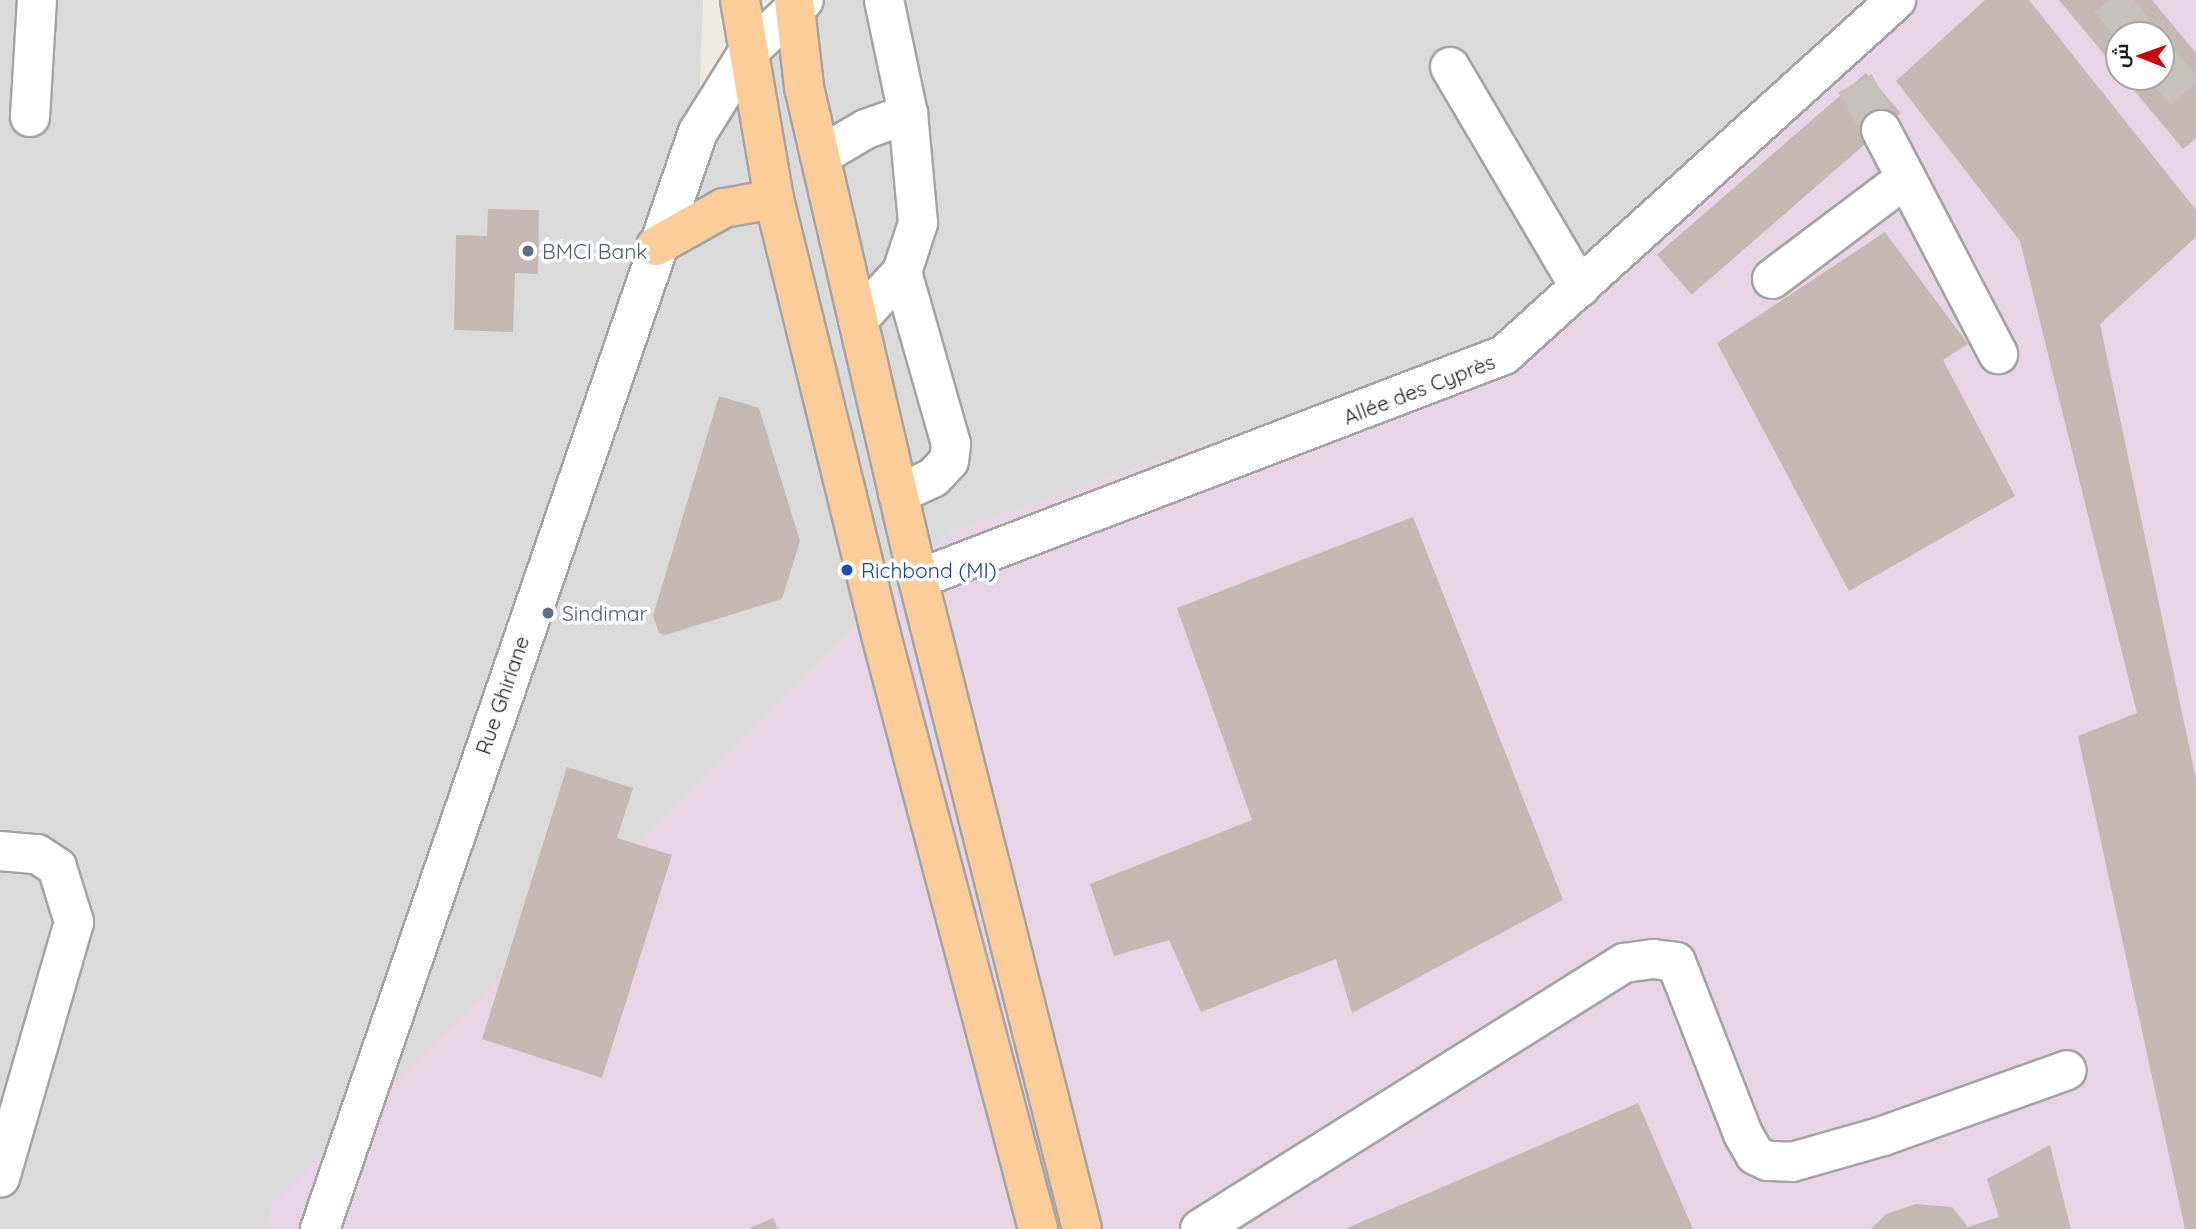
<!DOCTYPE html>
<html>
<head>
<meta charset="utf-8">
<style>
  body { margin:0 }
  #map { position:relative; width:2196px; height:1229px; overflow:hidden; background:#eeeae2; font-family:Quicksand,Cairo,sans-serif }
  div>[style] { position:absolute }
  .residential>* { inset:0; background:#dbdada }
  .industrial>* { inset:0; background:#e7d4e5 }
  .building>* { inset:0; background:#c3b9b2; transform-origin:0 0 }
  .minor-tunnel>* { height:38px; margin-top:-19px; transform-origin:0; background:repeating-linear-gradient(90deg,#c4c1bb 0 38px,transparent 0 57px) }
  .roads { filter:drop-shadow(2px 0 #a4a4a4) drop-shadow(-2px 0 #a4a4a4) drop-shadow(0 2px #a4a4a4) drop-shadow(0 -2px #a4a4a4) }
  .minor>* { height:38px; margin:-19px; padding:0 19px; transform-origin:19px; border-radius:19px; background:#fff }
  .major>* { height:38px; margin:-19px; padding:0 19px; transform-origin:19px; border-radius:19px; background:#fdcd99 }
  .dots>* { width:19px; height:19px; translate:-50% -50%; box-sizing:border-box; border:4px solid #fff; border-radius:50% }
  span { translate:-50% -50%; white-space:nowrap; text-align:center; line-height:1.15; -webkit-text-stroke:7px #fff; paint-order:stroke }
  .service-label { font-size:21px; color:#4e5e75 }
  .left { translate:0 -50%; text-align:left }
  .street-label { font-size:21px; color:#1d1d1d }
  .transit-label { font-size:21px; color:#164399 }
  .north { position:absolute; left:2105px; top:21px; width:70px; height:70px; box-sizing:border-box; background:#fff; border:2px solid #a5a5a5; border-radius:50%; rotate:271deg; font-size:19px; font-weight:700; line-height:28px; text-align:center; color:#1d1d1d }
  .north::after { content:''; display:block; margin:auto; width:24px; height:32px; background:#ca000a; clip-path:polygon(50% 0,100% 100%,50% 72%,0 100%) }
</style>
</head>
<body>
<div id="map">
  <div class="residential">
    <i style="clip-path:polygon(0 0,703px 0,699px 109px,822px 0,1859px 0,1511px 338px,952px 532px,272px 1205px,267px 1229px,0 1229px)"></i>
  </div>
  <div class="industrial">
    <i style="clip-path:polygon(evenodd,1859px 0,2196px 0,2196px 1229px,267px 1229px,271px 1205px,952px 532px,1511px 338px,1859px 0,2119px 35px,2161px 35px,2161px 77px,2119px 77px,2119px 35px)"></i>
  </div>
  <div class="building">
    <i style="clip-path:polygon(1985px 0,2029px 0,2196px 210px,2196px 237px,2100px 324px,2196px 779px,2196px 1229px,2185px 1229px,2078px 736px,2137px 713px,2020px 241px,1896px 81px)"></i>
    <i style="clip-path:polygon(2059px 0,2152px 0,2196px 53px,2196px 138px,2183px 149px,2123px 77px,2161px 77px,2161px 35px,2119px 35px,2119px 72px)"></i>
    <i style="left:1866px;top:73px;width:53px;height:277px;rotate:49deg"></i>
    <i style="clip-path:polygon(488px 209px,539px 210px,538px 274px,515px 273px,513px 332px,454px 330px,456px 235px,487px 236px)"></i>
    <i style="clip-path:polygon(1885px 232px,1968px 344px,1943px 360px,2015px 496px,1849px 591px,1717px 343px)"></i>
    <i style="clip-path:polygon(719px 396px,759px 408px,800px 541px,782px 599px,665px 635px,659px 633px,653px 616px)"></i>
    <i style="clip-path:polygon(1413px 517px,1563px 900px,1352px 1013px,1336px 959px,1201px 1012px,1169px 940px,1114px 956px,1090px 884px,1252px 820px,1177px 608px)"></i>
    <i style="clip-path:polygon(567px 767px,633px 788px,617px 838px,672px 855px,602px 1078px,482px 1039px)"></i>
    <i style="clip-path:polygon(1638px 1103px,1693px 1229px,1345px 1229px)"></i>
    <i style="clip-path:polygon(2050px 1145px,2071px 1229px,1871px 1229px,1886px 1214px,1916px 1204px,1952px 1207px,1968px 1227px,1999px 1217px,1987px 1179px)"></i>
    <i style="clip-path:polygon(773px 1218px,778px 1229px,748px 1229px)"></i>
  </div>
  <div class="minor-tunnel">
    <i style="left:2109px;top:0;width:45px;rotate:50.4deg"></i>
    <i style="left:2161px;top:63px;width:55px;rotate:50.2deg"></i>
    <i style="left:1855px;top:83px;width:54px;rotate:61deg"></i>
  </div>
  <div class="roads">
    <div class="minor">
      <i style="left:1450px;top:67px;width:256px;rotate:59.5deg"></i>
      <i style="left:30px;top:117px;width:117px;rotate:-86.6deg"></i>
      <i style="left:1881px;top:130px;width:253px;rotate:62.4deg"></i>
      <i style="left:820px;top:156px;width:53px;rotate:-30.4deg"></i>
      <i style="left:866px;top:129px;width:45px;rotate:-19.7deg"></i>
      <i style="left:1772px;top:279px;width:168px;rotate:-37deg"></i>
      <i style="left:858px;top:320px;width:65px;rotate:-47.5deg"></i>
      <i style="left:902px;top:272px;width:52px;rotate:-71.9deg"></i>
      <i style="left:918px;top:223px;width:109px;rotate:-95.2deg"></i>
      <i style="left:908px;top:114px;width:116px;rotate:-101.9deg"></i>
      <i style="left:898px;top:494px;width:38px;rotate:-25deg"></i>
      <i style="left:933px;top:478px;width:23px;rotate:-47deg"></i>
      <i style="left:949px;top:461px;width:17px;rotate:-83deg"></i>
      <i style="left:951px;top:444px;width:179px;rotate:-105.9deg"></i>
      <i style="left:918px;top:579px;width:627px;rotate:-20.92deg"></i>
      <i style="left:1504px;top:355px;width:529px;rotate:-42.16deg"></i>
      <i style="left:0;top:851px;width:37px;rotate:5deg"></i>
      <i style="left:37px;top:854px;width:24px;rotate:33deg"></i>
      <i style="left:57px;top:867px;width:58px;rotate:72.8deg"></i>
      <i style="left:74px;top:922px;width:266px;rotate:106.1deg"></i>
      <i style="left:320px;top:1229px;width:1160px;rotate:-70.99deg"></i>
      <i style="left:698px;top:132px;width:94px;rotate:-58deg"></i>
      <i style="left:748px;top:52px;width:76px;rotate:-42.9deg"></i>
      <i style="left:1200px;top:1229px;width:501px;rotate:-32.1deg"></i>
      <i style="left:1624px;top:963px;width:29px;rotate:-8deg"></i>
      <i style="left:1653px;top:959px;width:23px;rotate:7deg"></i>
      <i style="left:1676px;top:962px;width:185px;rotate:68.7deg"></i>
      <i style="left:1743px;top:1134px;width:24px;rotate:60deg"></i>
      <i style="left:1755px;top:1155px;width:14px;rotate:25deg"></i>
      <i style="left:1768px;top:1161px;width:24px;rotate:2deg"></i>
      <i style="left:1792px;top:1162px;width:95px;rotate:-15.9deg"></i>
      <i style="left:1883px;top:1136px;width:195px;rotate:-19.7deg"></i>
    </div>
    <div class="major">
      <i style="left:740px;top:0;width:202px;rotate:80.3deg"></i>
      <i style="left:774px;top:199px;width:449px;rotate:76.2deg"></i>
      <i style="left:881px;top:635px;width:614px;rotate:75.19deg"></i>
      <i style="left:794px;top:0;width:88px;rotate:83.4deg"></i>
      <i style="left:804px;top:87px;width:505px;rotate:76.95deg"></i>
      <i style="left:918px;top:579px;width:670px;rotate:75.84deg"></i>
      <i style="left:656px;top:246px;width:78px;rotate:-29.2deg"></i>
      <i style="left:724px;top:208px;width:51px;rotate:-10.2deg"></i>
    </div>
  </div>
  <div class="dots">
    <i style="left:528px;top:251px;background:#5c6f8a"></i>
    <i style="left:847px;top:570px;background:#1a4fb4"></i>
    <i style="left:548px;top:613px;background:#5c6f8a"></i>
  </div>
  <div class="service-label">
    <span class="left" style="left:542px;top:251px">BMCI Bank</span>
    <span class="left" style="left:562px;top:613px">Sindimar</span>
  </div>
  <div class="street-label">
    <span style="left:1419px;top:389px;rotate:-21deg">Allée des Cyprès</span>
    <span style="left:502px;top:695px;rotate:-71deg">Rue Ghiriane</span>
  </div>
  <div class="transit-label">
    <span class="left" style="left:861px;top:570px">Richbond (MI)</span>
  </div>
  <div class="north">ش</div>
</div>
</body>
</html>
